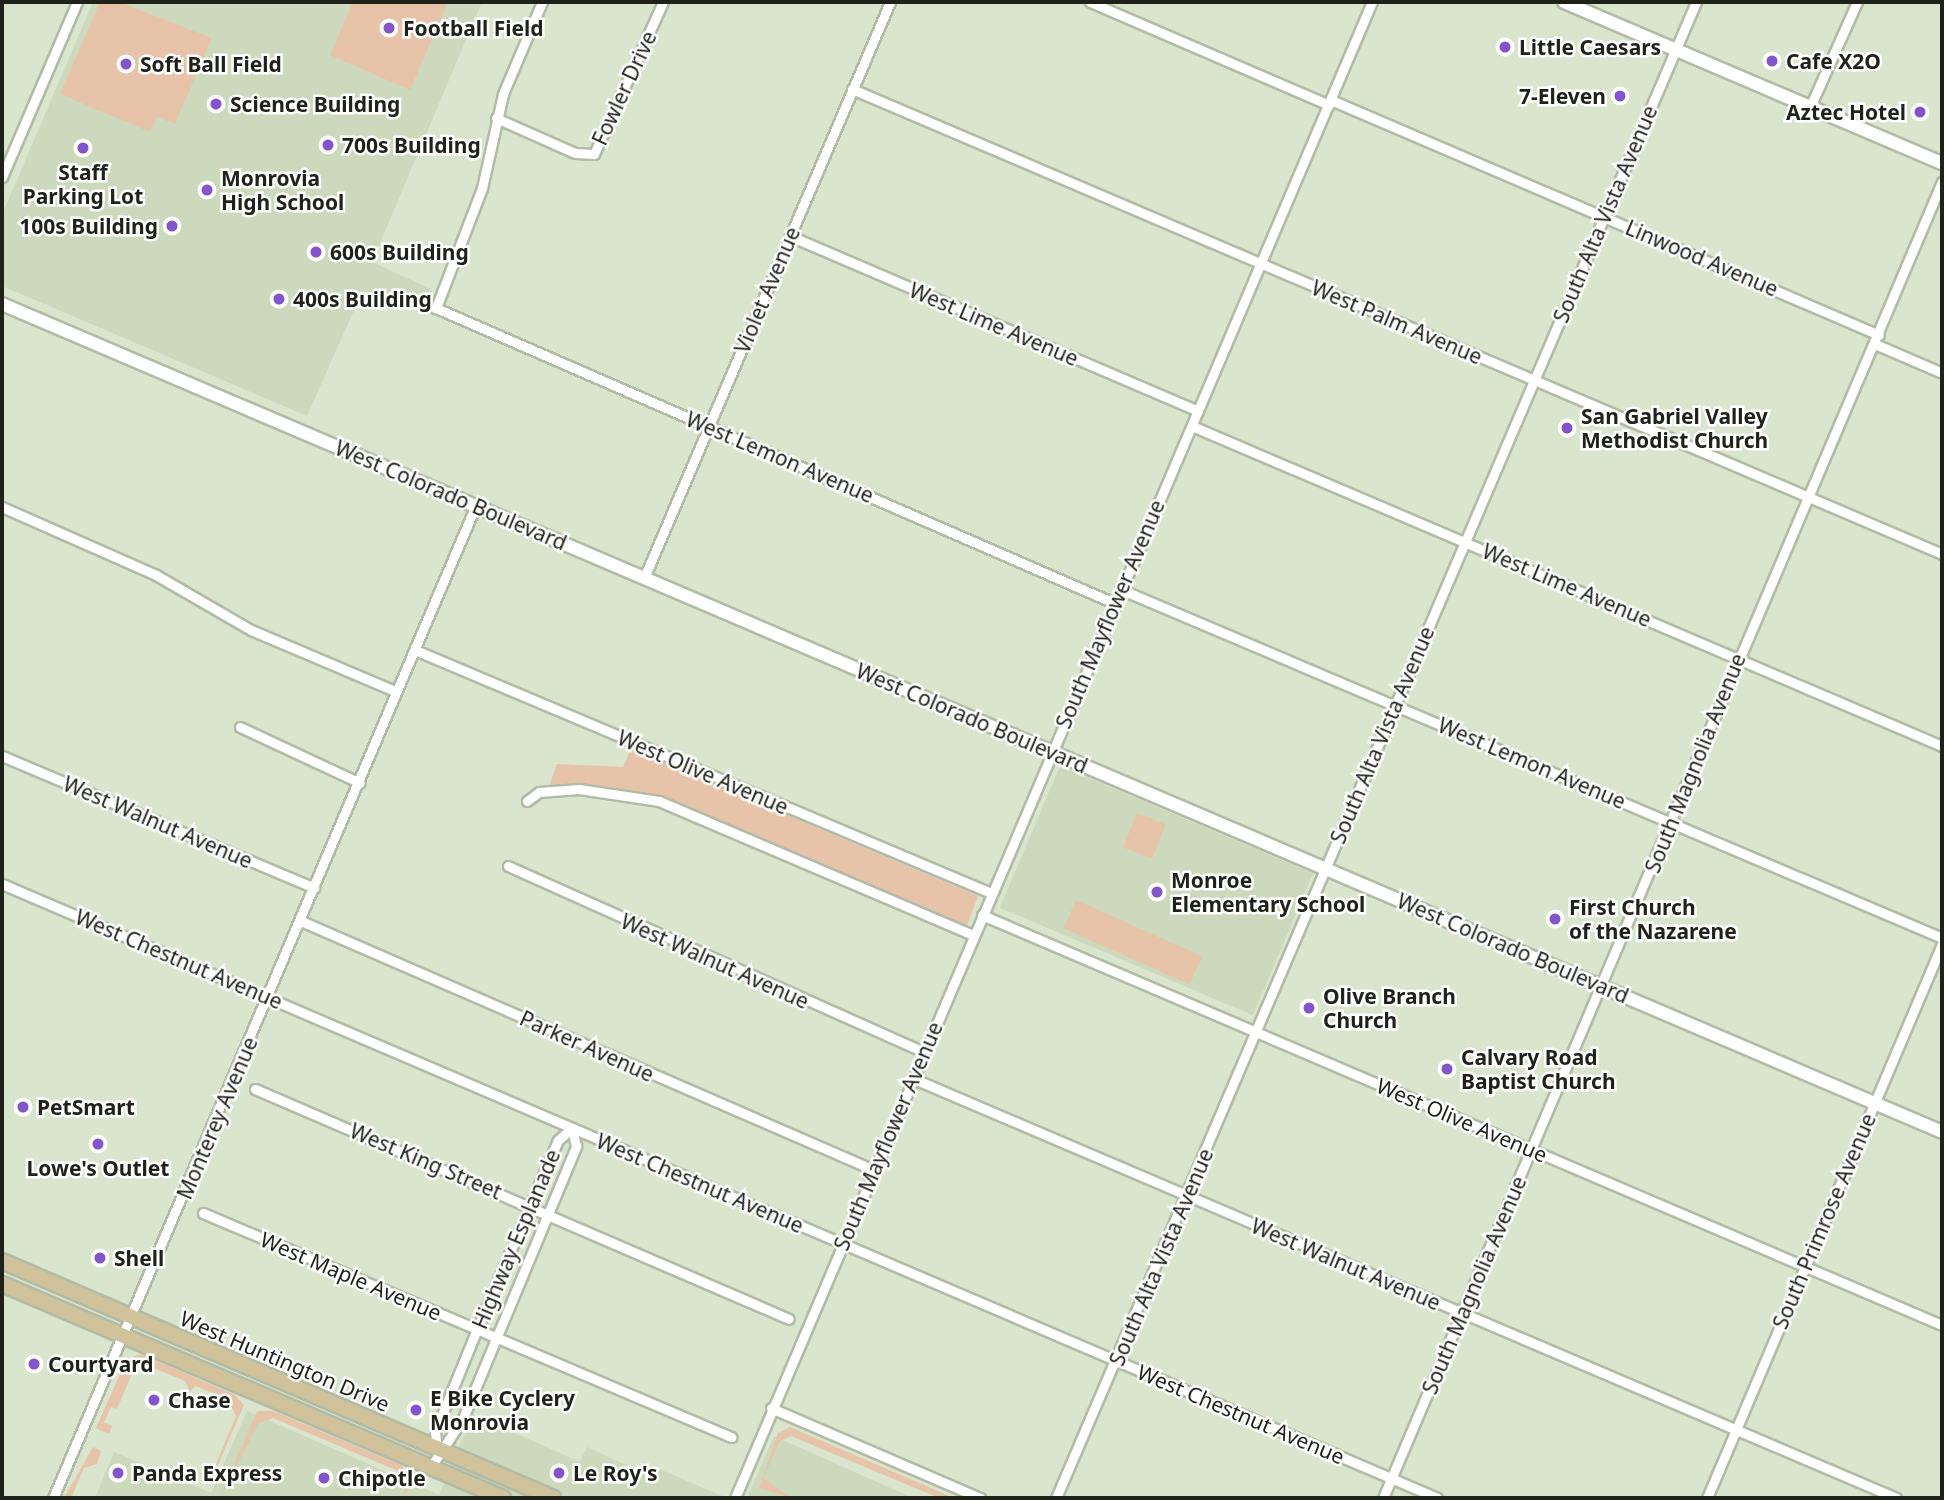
<!DOCTYPE html>
<html>
<head>
<meta charset="utf-8">
<style>
  body { margin:0 }
  #map { position:relative; width:1944px; height:1500px; overflow:hidden; background:#dae5ce; font-family:"Noto Sans",sans-serif }
  div>[style] { position:absolute }
  .built>* { inset:0; background:#ccd9bc; transform-origin:0 0 }
  .green>* { inset:0; background:#e7c4a9; transform-origin:0 0 }
  .roads { filter:drop-shadow(2px 0 #b1bba5) drop-shadow(-2px 0 #b1bba5) drop-shadow(0 2px #b1bba5) drop-shadow(0 -2px #b1bba5) }
  .street>* { height:9px; margin:-4.5px; padding:0 4.5px; transform-origin:4.5px; border-radius:4.5px; background:#fff }
  .secondary>* { height:12px; margin:-6px; padding:0 6px; transform-origin:6px; border-radius:6px; background:#fff }
  .primary>* { height:14px; margin:-7px; padding:0 7px; transform-origin:7px; border-radius:7px; background:#d0c39b }
  .dots>* { width:19px; height:19px; translate:-50% -50%; box-sizing:border-box; border:4px solid #fff; border-radius:50% }
  span { translate:-50% -50%; white-space:nowrap; text-align:center; line-height:1.15; -webkit-text-stroke:5px #fff; paint-order:stroke }
  .poi-label { font-size:21px; color:#1e2219; font-weight:700 }
  .left { translate:0 -50%; text-align:left }
  .right { translate:-100% -50%; text-align:right }
  .street-label { font-size:21px; color:#1e2219 }
  .frame { position:absolute; inset:0; border:4px solid #1e2219; pointer-events:none }
</style>
</head>
<body>
<div id="map">
  <div class="built">
    <i style="clip-path:polygon(93px 2px,482px 2px,372px 262px,431px 289px,428px 301px,358px 301px,307px 416px,2px 286px,2px 215px)"></i>
    <i style="left:1060px;top:766px;width:275px;height:154px;rotate:23deg"></i>
    <i style="clip-path:polygon(247px 1411px,439px 1495px,473px 1414px,580px 1462px,587px 1447px,639px 1471px,643px 1462px,727px 1498px,95px 1498px,114px 1452px,211px 1493px)"></i>
    <i style="clip-path:polygon(774px 1436px,913px 1498px,747px 1498px)"></i>
  </div>
  <div class="green">
    <i style="clip-path:polygon(100px 2px,119px 2px,212px 38px,175px 124px,157px 117px,150px 132px,60px 94px)"></i>
    <i style="clip-path:polygon(353px 2px,448px 2px,410px 90px,330px 55px)"></i>
    <i style="clip-path:polygon(631px 749px,978px 896px,967px 926px,688px 810px,548px 788px,557px 764px,623px 767px)"></i>
    <i style="left:1137px;top:813px;width:31px;height:37px;rotate:22deg"></i>
    <i style="left:1076px;top:900px;width:138px;height:31px;rotate:24deg"></i>
    <i style="clip-path:polygon(141px 1354px,235px 1395px,244px 1405px,211px 1481px,199px 1473px,212px 1473px,236px 1416px,228px 1399px,195px 1386px,190px 1392px,185px 1381px,144px 1364px,134px 1369px,117px 1409px,111px 1407px,104px 1422px,112px 1426px,109px 1434px,96px 1428px,126px 1360px)"></i>
    <i style="clip-path:polygon(257px 1411px,273px 1411px,403px 1466px,402px 1476px,411px 1481px,404px 1498px,405px 1484px,394px 1480px,398px 1471px,273px 1418px,258px 1424px,220px 1498px)"></i>
    <i style="clip-path:polygon(790px 1427px,954px 1498px,939px 1498px,791px 1436px,780px 1441px,763px 1478px,792px 1498px,759px 1488px,778px 1433px)"></i>
    <i style="clip-path:polygon(93px 1447px,101px 1451px,97px 1464px,84px 1468px,71px 1498px,64px 1498px)"></i>
  </div>
  <div class="roads">
    <div class="street">
      <i style="left:542px;top:2px;width:100px;rotate:113deg"></i>
      <i style="left:503px;top:94px;width:96px;rotate:102.6deg"></i>
      <i style="left:482px;top:188px;width:129px;rotate:111deg"></i>
      <i style="left:436px;top:308px;width:739px;rotate:23.51deg"></i>
      <i style="left:1090px;top:2px;width:260px;rotate:23.3deg"></i>
      <i style="left:852px;top:89px;width:1185px;rotate:23.1deg"></i>
      <i style="left:1331px;top:100px;width:596px;rotate:23.21deg"></i>
      <i style="left:1810px;top:107px;width:115px;rotate:-65.9deg"></i>
      <i style="left:496px;top:118px;width:86px;rotate:23.9deg"></i>
      <i style="left:575px;top:153px;width:19px;rotate:3deg"></i>
      <i style="left:594px;top:154px;width:167px;rotate:-65.6deg"></i>
      <i style="left:2px;top:177px;width:190px;rotate:-66.8deg"></i>
      <i style="left:790px;top:236px;width:444px;rotate:23.2deg"></i>
      <i style="left:1875px;top:344px;width:73px;rotate:23.4deg"></i>
      <i style="left:1192px;top:426px;width:815px;rotate:23.11deg"></i>
      <i style="left:2px;top:507px;width:168px;rotate:23.8deg"></i>
      <i style="left:156px;top:575px;width:110px;rotate:30.1deg"></i>
      <i style="left:251px;top:630px;width:156px;rotate:23deg"></i>
      <i style="left:644px;top:578px;width:626px;rotate:-66.87deg"></i>
      <i style="left:1120px;top:589px;width:893px;rotate:23deg"></i>
      <i style="left:415px;top:650px;width:625px;rotate:22.87deg"></i>
      <i style="left:240px;top:727px;width:132px;rotate:25deg"></i>
      <i style="left:2px;top:756px;width:339px;rotate:22.9deg"></i>
      <i style="left:527px;top:801px;width:15px;rotate:-37deg"></i>
      <i style="left:539px;top:792px;width:40px;rotate:-4.3deg"></i>
      <i style="left:579px;top:789px;width:81px;rotate:8.5deg"></i>
      <i style="left:659px;top:801px;width:341px;rotate:23.1deg"></i>
      <i style="left:508px;top:866px;width:455px;rotate:24.1deg"></i>
      <i style="left:2px;top:884px;width:1561px;rotate:23.16deg"></i>
      <i style="left:982px;top:915px;width:1044px;rotate:23.13deg"></i>
      <i style="left:301px;top:921px;width:625px;rotate:23.49deg"></i>
      <i style="left:912px;top:1078px;width:1070px;rotate:23.11deg"></i>
      <i style="left:255px;top:1089px;width:581px;rotate:23.3deg"></i>
      <i style="left:203px;top:1213px;width:574px;rotate:22.99deg"></i>
      <i style="left:771px;top:1408px;width:228px;rotate:23.3deg"></i>
      <i style="left:430px;top:1468px;width:60px;rotate:-56.6deg"></i>
      <i style="left:463px;top:1418px;width:295px;rotate:-67.4deg"></i>
      <i style="left:576px;top:1146px;width:18px;rotate:-103deg"></i>
      <i style="left:572px;top:1128px;width:18px;rotate:139deg"></i>
      <i style="left:558px;top:1140px;width:206px;rotate:113.2deg"></i>
      <i style="left:477px;top:1329px;width:111px;rotate:112.2deg"></i>
      <i style="left:435px;top:1432px;width:17px;rotate:83deg"></i>
      <i style="left:53px;top:1498px;width:1079px;rotate:-66.93deg"></i>
      <i style="left:735px;top:1498px;width:1626px;rotate:-66.94deg"></i>
      <i style="left:1056px;top:1498px;width:1627px;rotate:-66.84deg"></i>
      <i style="left:1383px;top:1498px;width:1430px;rotate:-66.99deg"></i>
      <i style="left:1707px;top:1498px;width:602px;rotate:-67.01deg"></i>
    </div>
    <div class="secondary">
      <i style="left:1564px;top:2px;width:411px;rotate:23.1deg"></i>
      <i style="left:2px;top:304px;width:2109px;rotate:23.11deg"></i>
    </div>
    <div class="primary">
      <i style="left:2px;top:1261px;width:600px;rotate:23.27deg"></i>
      <i style="left:2px;top:1284px;width:545px;rotate:23.13deg"></i>
    </div>
  </div>
  <div class="dots">
    <i style="left:389px;top:28px;background:#8354cd"></i>
    <i style="left:1505px;top:47px;background:#8354cd"></i>
    <i style="left:1772px;top:61px;background:#8354cd"></i>
    <i style="left:126px;top:64px;background:#8354cd"></i>
    <i style="left:1620px;top:96px;background:#8354cd"></i>
    <i style="left:216px;top:104px;background:#8354cd"></i>
    <i style="left:1920px;top:112px;background:#8354cd"></i>
    <i style="left:328px;top:145px;background:#8354cd"></i>
    <i style="left:83px;top:148px;background:#8354cd"></i>
    <i style="left:207px;top:190px;background:#8354cd"></i>
    <i style="left:172px;top:226px;background:#8354cd"></i>
    <i style="left:316px;top:252px;background:#8354cd"></i>
    <i style="left:279px;top:299px;background:#8354cd"></i>
    <i style="left:1567px;top:428px;background:#8354cd"></i>
    <i style="left:1157px;top:892px;background:#8354cd"></i>
    <i style="left:1555px;top:919px;background:#8354cd"></i>
    <i style="left:1309px;top:1008px;background:#8354cd"></i>
    <i style="left:1447px;top:1069px;background:#8354cd"></i>
    <i style="left:23px;top:1107px;background:#8354cd"></i>
    <i style="left:98px;top:1144px;background:#8354cd"></i>
    <i style="left:100px;top:1258px;background:#8354cd"></i>
    <i style="left:34px;top:1364px;background:#8354cd"></i>
    <i style="left:154px;top:1400px;background:#8354cd"></i>
    <i style="left:416px;top:1410px;background:#8354cd"></i>
    <i style="left:118px;top:1473px;background:#8354cd"></i>
    <i style="left:559px;top:1473px;background:#8354cd"></i>
    <i style="left:324px;top:1478px;background:#8354cd"></i>
  </div>
  <div class="poi-label">
    <span class="left" style="left:403px;top:28px">Football Field</span>
    <span class="left" style="left:1519px;top:47px">Little Caesars</span>
    <span class="left" style="left:1786px;top:61px">Cafe X2O</span>
    <span class="left" style="left:140px;top:64px">Soft Ball Field</span>
    <span class="right" style="left:1606px;top:96px">7-Eleven</span>
    <span class="left" style="left:230px;top:104px">Science Building</span>
    <span class="right" style="left:1906px;top:112px">Aztec Hotel</span>
    <span class="left" style="left:342px;top:145px">700s Building</span>
    <span style="left:83px;top:184px">Staff<br>Parking Lot</span>
    <span class="left" style="left:221px;top:190px">Monrovia<br>High School</span>
    <span class="right" style="left:158px;top:226px">100s Building</span>
    <span class="left" style="left:330px;top:252px">600s Building</span>
    <span class="left" style="left:293px;top:299px">400s Building</span>
    <span class="left" style="left:1581px;top:428px">San Gabriel Valley<br>Methodist Church</span>
    <span class="left" style="left:1171px;top:892px">Monroe<br>Elementary School</span>
    <span class="left" style="left:1569px;top:919px">First Church<br>of the Nazarene</span>
    <span class="left" style="left:1323px;top:1008px">Olive Branch<br>Church</span>
    <span class="left" style="left:1461px;top:1069px">Calvary Road<br>Baptist Church</span>
    <span class="left" style="left:37px;top:1107px">PetSmart</span>
    <span style="left:98px;top:1168px">Lowe's Outlet</span>
    <span class="left" style="left:114px;top:1258px">Shell</span>
    <span class="left" style="left:48px;top:1364px">Courtyard</span>
    <span class="left" style="left:430px;top:1410px">E Bike Cyclery<br>Monrovia</span>
    <span class="left" style="left:168px;top:1400px">Chase</span>
    <span class="left" style="left:132px;top:1473px">Panda Express</span>
    <span class="left" style="left:573px;top:1473px">Le Roy's</span>
    <span class="left" style="left:338px;top:1478px">Chipotle</span>
  </div>
  <div class="street-label">
    <span style="left:624px;top:88px;rotate:-65deg">Fowler Drive</span>
    <span style="left:1605px;top:214px;rotate:-67deg">South Alta Vista Avenue</span>
    <span style="left:1702px;top:258px;rotate:23deg">Linwood Avenue</span>
    <span style="left:767px;top:290px;rotate:-67deg">Violet Avenue</span>
    <span style="left:1397px;top:322px;rotate:23deg">West Palm Avenue</span>
    <span style="left:994px;top:324px;rotate:23deg">West Lime Avenue</span>
    <span style="left:780px;top:457px;rotate:23deg">West Lemon Avenue</span>
    <span style="left:451px;top:495px;rotate:23deg">West Colorado Boulevard</span>
    <span style="left:1567px;top:585px;rotate:23deg">West Lime Avenue</span>
    <span style="left:1110px;top:614px;rotate:-67deg">South Mayflower Avenue</span>
    <span style="left:972px;top:718px;rotate:23deg">West Colorado Boulevard</span>
    <span style="left:1382px;top:735px;rotate:-67deg">South Alta Vista Avenue</span>
    <span style="left:1532px;top:763px;rotate:23deg">West Lemon Avenue</span>
    <span style="left:1695px;top:763px;rotate:-68deg">South Magnolia Avenue</span>
    <span style="left:703px;top:772px;rotate:23deg">West Olive Avenue</span>
    <span style="left:158px;top:822px;rotate:23deg">West Walnut Avenue</span>
    <span style="left:1513px;top:948px;rotate:23deg">West Colorado Boulevard</span>
    <span style="left:179px;top:959px;rotate:23deg">West Chestnut Avenue</span>
    <span style="left:715px;top:961px;rotate:24deg">West Walnut Avenue</span>
    <span style="left:587px;top:1046px;rotate:24deg">Parker Avenue</span>
    <span style="left:217px;top:1118px;rotate:-67deg">Monterey Avenue</span>
    <span style="left:1462px;top:1120px;rotate:23deg">West Olive Avenue</span>
    <span style="left:888px;top:1136px;rotate:-67deg">South Mayflower Avenue</span>
    <span style="left:426px;top:1161px;rotate:23deg">West King Street</span>
    <span style="left:700px;top:1183px;rotate:23deg">West Chestnut Avenue</span>
    <span style="left:1824px;top:1221px;rotate:-67deg">South Primrose Avenue</span>
    <span style="left:516px;top:1239px;rotate:-67deg">Highway Esplanade</span>
    <span style="left:1161px;top:1257px;rotate:-67deg">South Alta Vista Avenue</span>
    <span style="left:1346px;top:1264px;rotate:23deg">West Walnut Avenue</span>
    <span style="left:351px;top:1276px;rotate:23deg">West Maple Avenue</span>
    <span style="left:1474px;top:1285px;rotate:-67deg">South Magnolia Avenue</span>
    <span style="left:285px;top:1361px;rotate:23deg">West Huntington Drive</span>
    <span style="left:1241px;top:1414px;rotate:23deg">West Chestnut Avenue</span>
  </div>
  <div class="frame"></div>
</div>
</body>
</html>
